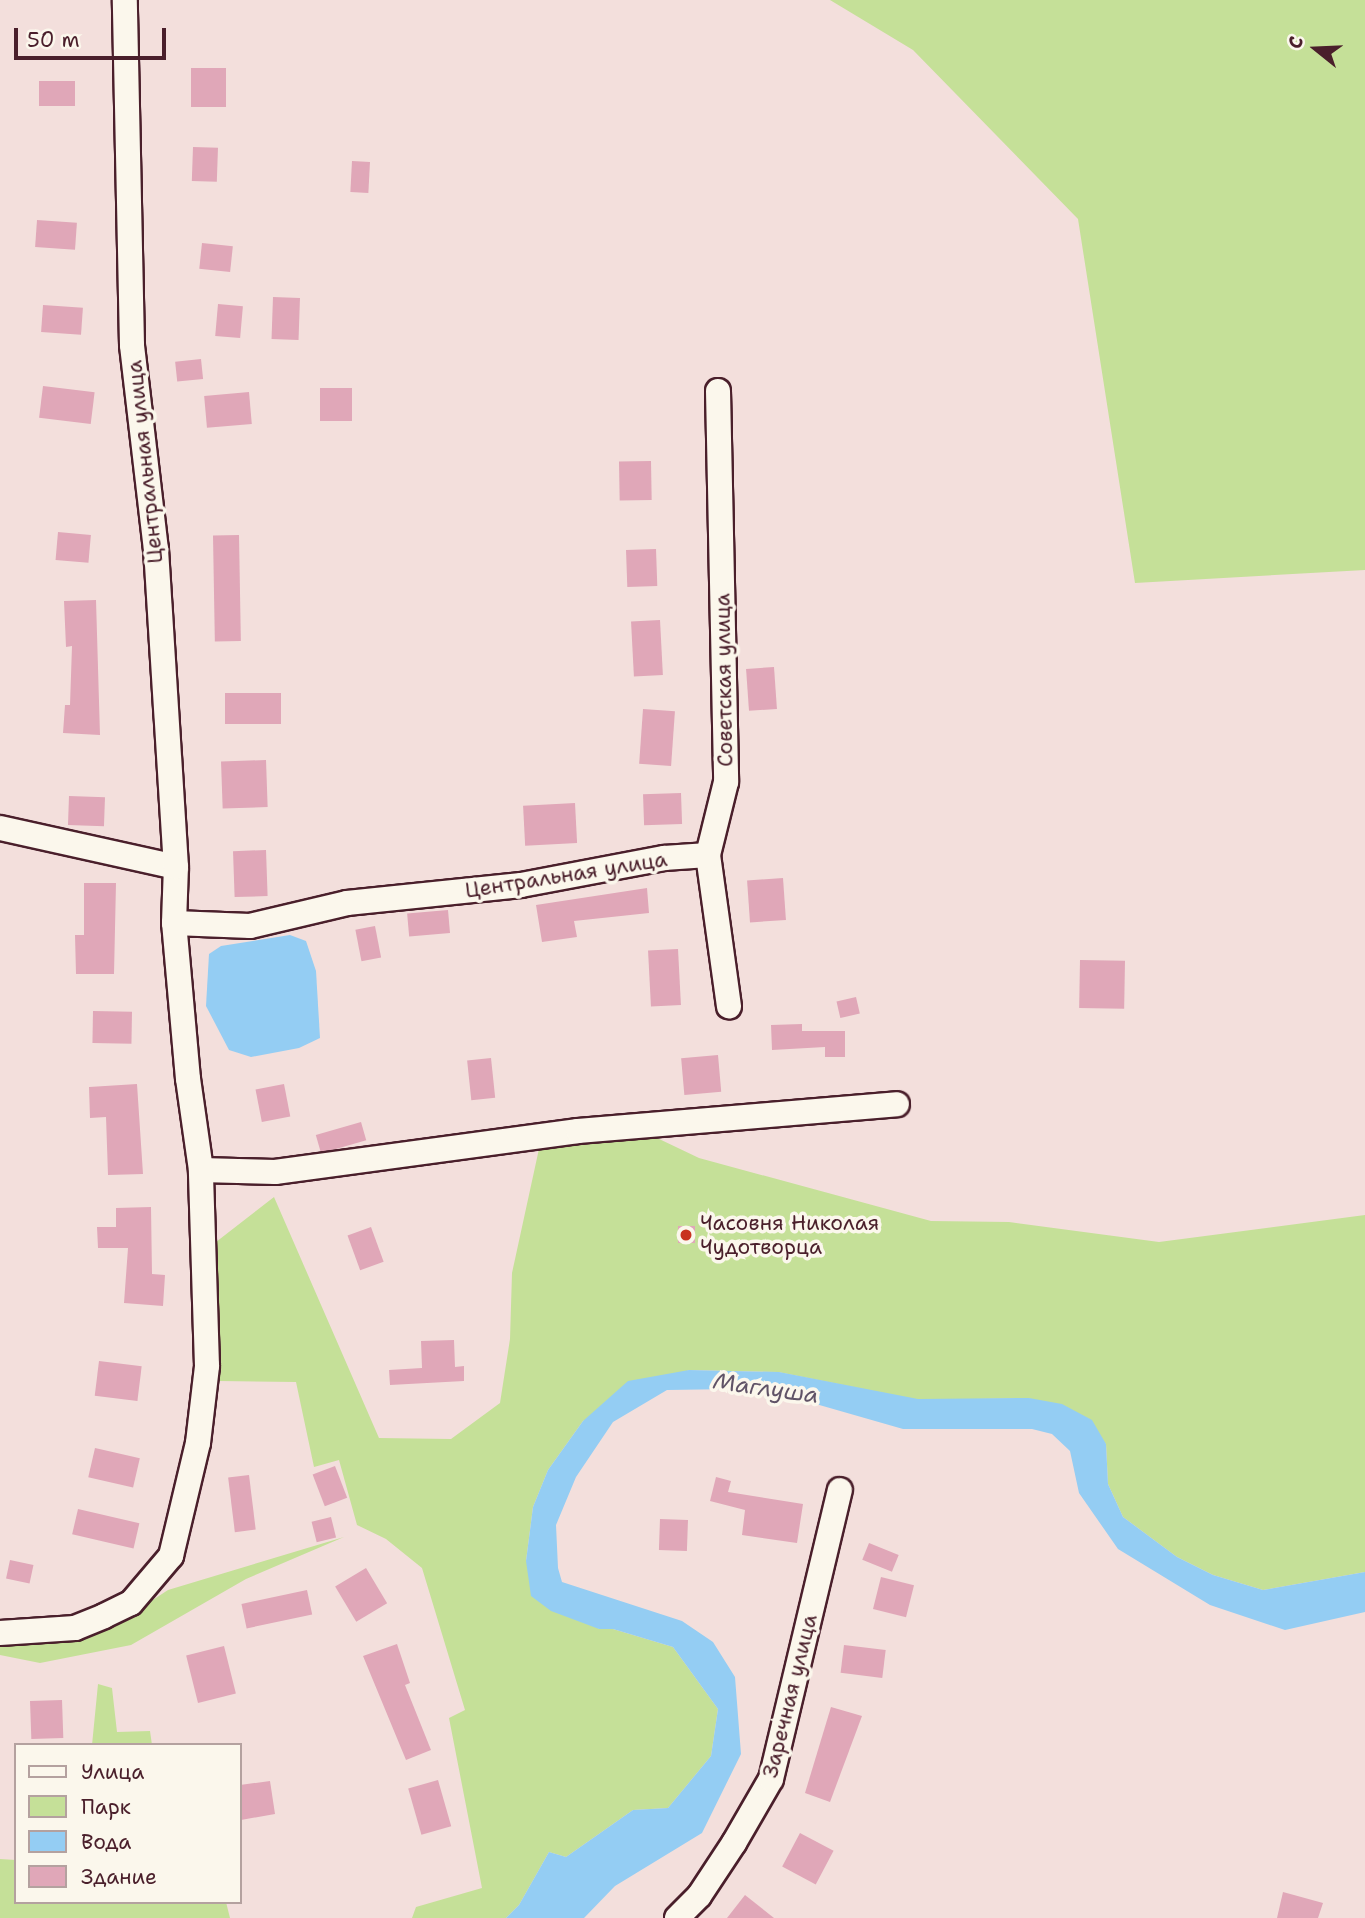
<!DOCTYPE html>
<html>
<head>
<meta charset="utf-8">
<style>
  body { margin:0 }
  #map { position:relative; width:1365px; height:1918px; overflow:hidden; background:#f3dfdc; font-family:"Shantell Sans",sans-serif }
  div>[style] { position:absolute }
  .green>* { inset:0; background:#c5e098 }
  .water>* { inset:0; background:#94cdf3 }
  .building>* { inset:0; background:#e0a7b8; transform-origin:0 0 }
  .roads { filter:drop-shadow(2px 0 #4a1f2b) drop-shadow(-2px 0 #4a1f2b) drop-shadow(0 2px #4a1f2b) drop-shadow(0 -2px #4a1f2b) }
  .minor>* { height:24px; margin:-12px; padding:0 12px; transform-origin:12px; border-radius:12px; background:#fbf7ec }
  .dots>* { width:19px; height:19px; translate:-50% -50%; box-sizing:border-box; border:4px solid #fbf7ec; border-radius:50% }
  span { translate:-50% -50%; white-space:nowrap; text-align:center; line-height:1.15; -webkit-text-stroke:7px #fbf7ec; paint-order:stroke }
  .street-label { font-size:21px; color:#4a1f2b }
  .poi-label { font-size:21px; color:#4a1f2b }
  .left { translate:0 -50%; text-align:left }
  .water-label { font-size:23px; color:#605367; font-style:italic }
  .legend { position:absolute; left:14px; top:1743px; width:228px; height:161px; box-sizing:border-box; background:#fbf7ec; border:2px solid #b4a19f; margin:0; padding:9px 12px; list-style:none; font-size:21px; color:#4a1f2b }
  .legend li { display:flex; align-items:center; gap:14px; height:35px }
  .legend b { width:35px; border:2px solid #b4a19f }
  .north { position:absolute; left:1281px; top:14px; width:70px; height:70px; -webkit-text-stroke:5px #fbf7ec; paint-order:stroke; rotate:288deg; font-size:19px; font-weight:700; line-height:28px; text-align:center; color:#4a1f2b }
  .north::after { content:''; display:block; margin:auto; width:24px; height:32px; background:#4a1f2b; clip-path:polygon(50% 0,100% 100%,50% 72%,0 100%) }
  .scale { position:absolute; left:14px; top:28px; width:152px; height:32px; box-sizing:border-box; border:4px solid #4a1f2b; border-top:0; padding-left:9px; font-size:21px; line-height:24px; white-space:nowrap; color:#4a1f2b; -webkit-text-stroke:5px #fbf7ec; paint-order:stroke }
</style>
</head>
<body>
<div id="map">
  <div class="green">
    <i style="clip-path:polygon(830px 0,1365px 0,1365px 570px,1135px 583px,1078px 219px,913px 50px)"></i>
    <i style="clip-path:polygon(634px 1127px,699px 1158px,931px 1221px,1009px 1222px,1159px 1242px,1365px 1215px,1365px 1572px,1263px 1590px,1213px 1575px,1177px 1557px,1123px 1517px,1108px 1484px,1106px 1444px,1029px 1398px,918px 1400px,778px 1372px,689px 1370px,583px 1421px,548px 1470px,533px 1507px,526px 1561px,599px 1629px,613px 1629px,673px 1647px,718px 1709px,711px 1756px,668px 1808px,633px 1810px,566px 1857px,549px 1852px,519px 1905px,506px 1918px,412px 1918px,416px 1907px,482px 1888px,449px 1718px,465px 1710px,422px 1568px,386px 1539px,357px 1525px,339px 1460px,314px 1467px,296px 1382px,219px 1381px,216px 1242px,274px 1197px,379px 1438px,451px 1439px,500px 1403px,510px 1339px,512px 1273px,542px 1135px)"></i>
    <i style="clip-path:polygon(344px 1537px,246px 1579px,131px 1645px,40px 1663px,0 1655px,0 1640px,136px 1611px,168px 1590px)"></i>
    <i style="clip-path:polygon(98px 1684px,112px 1688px,117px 1732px,150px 1731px,152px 1745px,92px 1745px)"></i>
    <i style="clip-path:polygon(0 1859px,16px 1860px,16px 1902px,226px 1902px,230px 1918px,0 1918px)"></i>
  </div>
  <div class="water">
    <i style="clip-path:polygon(290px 935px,306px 941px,316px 971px,320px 1038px,299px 1048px,251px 1057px,229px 1050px,206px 1006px,209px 954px,221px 946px)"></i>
    <i style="clip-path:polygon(689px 1370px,779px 1372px,918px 1399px,1029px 1398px,1062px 1404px,1092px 1420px,1106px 1444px,1108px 1484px,1123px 1517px,1177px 1557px,1213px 1575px,1263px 1590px,1365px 1572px,1365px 1612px,1285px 1630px,1210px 1605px,1118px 1549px,1079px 1493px,1070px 1451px,1052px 1434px,1032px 1429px,903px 1429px,788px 1396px,733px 1389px,667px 1390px,613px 1422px,576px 1477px,556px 1525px,558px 1568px,562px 1582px,682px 1621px,713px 1642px,735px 1677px,741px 1754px,702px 1833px,615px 1886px,584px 1918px,506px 1918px,519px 1905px,549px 1852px,566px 1857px,633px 1810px,668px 1808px,711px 1756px,718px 1709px,673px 1647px,613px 1629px,599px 1629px,551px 1611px,531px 1596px,526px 1561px,533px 1507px,548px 1470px,583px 1421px,628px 1381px)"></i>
  </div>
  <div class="building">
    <i style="left:191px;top:68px;width:35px;height:39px"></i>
    <i style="left:39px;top:81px;width:36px;height:25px"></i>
    <i style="left:193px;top:147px;width:25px;height:34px;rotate:2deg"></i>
    <i style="left:352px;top:161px;width:18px;height:31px;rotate:3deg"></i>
    <i style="left:37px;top:220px;width:40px;height:27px;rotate:4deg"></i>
    <i style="left:202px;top:243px;width:31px;height:26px;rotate:6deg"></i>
    <i style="left:273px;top:297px;width:27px;height:42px;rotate:2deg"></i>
    <i style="left:218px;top:304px;width:25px;height:32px;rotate:5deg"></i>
    <i style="left:43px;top:305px;width:40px;height:27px;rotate:4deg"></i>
    <i style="left:201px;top:359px;width:20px;height:26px;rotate:84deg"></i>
    <i style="left:43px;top:386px;width:52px;height:32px;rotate:7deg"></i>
    <i style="left:320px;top:388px;width:32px;height:33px"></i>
    <i style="left:249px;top:392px;width:32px;height:45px;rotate:85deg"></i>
    <i style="left:651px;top:461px;width:39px;height:32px;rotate:89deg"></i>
    <i style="left:58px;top:532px;width:33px;height:28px;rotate:5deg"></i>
    <i style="left:239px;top:535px;width:106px;height:26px;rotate:89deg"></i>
    <i style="left:656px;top:549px;width:37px;height:30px;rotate:88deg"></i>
    <i style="clip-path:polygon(96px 600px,100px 735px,63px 733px,65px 705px,70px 705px,72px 646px,66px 647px,64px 601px)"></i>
    <i style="left:660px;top:620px;width:55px;height:29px;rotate:87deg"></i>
    <i style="left:774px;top:667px;width:42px;height:28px;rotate:86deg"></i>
    <i style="left:281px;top:693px;width:31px;height:56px;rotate:90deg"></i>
    <i style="left:643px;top:709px;width:32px;height:55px;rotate:4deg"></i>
    <i style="left:266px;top:760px;width:47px;height:45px;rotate:88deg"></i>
    <i style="left:681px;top:793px;width:31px;height:38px;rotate:88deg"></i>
    <i style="left:69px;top:796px;width:36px;height:29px;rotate:2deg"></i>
    <i style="left:575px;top:803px;width:40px;height:52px;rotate:87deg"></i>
    <i style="left:266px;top:850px;width:46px;height:33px;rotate:88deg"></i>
    <i style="left:783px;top:878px;width:42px;height:36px;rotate:86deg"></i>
    <i style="clip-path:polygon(84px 883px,116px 883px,114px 974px,76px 974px,75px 935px,84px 935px)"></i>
    <i style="clip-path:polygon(647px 888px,649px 913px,574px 921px,577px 937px,542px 942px,536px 905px)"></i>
    <i style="left:448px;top:910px;width:23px;height:41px;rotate:85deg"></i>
    <i style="left:375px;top:926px;width:32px;height:20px;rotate:79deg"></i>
    <i style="left:678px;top:949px;width:56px;height:30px;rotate:87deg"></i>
    <i style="left:1080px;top:960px;width:45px;height:48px;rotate:1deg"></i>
    <i style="left:856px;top:997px;width:17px;height:20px;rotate:77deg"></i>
    <i style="left:93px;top:1011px;width:39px;height:32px;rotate:1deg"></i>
    <i style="clip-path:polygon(802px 1024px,802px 1031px,845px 1031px,845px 1057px,825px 1057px,825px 1047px,772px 1050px,771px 1025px)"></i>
    <i style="left:718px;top:1055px;width:37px;height:37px;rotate:85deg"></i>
    <i style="left:491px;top:1058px;width:40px;height:24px;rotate:84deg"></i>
    <i style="clip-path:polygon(137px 1084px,143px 1174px,108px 1175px,106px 1117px,90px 1118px,89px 1087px)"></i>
    <i style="left:284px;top:1084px;width:33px;height:29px;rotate:79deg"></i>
    <i style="left:361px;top:1122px;width:19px;height:47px;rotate:74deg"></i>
    <i style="clip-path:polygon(151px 1207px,152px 1274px,165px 1275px,163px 1306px,124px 1303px,128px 1248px,98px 1248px,97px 1227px,116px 1227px,116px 1208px)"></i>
    <i style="left:678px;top:1226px;width:17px;height:17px"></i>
    <i style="left:371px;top:1227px;width:37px;height:25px;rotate:70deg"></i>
    <i style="clip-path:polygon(454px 1340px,455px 1367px,464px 1366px,464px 1381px,390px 1385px,389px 1370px,422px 1368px,421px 1341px)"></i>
    <i style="left:99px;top:1361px;width:43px;height:35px;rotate:7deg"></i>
    <i style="left:95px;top:1448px;width:46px;height:30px;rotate:13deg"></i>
    <i style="left:335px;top:1466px;width:34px;height:24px;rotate:69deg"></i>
    <i style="left:249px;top:1475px;width:55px;height:21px;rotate:83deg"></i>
    <i style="clip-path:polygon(716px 1477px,731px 1481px,728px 1492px,803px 1504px,797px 1543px,742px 1535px,745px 1510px,710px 1501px)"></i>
    <i style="left:78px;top:1509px;width:63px;height:26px;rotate:13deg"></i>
    <i style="left:331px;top:1517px;width:21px;height:20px;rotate:76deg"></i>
    <i style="left:660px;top:1519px;width:28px;height:31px;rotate:2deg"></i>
    <i style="left:869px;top:1543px;width:32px;height:18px;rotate:22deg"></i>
    <i style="left:10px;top:1560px;width:24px;height:19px;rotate:12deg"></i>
    <i style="left:366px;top:1568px;width:41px;height:36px;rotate:59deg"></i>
    <i style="left:881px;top:1577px;width:34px;height:33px;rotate:14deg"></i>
    <i style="left:307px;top:1590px;width:25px;height:67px;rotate:78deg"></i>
    <i style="clip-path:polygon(397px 1644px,410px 1683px,405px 1685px,431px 1750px,406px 1760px,363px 1656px)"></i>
    <i style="left:844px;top:1645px;width:42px;height:28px;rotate:7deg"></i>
    <i style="left:224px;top:1646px;width:49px;height:39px;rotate:76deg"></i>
    <i style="left:62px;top:1700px;width:38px;height:32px;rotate:88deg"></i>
    <i style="clip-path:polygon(831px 1707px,862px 1716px,830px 1802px,805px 1793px)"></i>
    <i style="left:438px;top:1780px;width:48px;height:31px;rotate:74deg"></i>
    <i style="clip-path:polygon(270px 1781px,275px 1814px,241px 1820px,240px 1785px)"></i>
    <i style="left:800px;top:1833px;width:38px;height:38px;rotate:28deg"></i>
    <i style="clip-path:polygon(1283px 1892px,1323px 1903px,1318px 1918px,1277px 1918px)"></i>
    <i style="clip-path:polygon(745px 1895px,774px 1918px,727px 1918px)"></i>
  </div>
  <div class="roads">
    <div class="minor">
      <i style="left:718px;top:391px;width:391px;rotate:88.8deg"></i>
      <i style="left:726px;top:782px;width:75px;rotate:103.9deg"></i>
      <i style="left:708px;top:855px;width:153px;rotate:82.1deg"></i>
      <i style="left:0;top:828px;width:180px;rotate:12.5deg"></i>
      <i style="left:174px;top:923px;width:76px;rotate:2.3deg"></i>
      <i style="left:250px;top:926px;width:100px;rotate:-13.3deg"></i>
      <i style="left:347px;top:903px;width:175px;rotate:-5.9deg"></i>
      <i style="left:521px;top:885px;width:146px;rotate:-10.7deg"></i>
      <i style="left:664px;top:858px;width:44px;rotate:-3.9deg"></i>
      <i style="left:201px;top:1170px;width:74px;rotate:1.5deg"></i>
      <i style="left:275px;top:1172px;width:306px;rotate:-7.7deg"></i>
      <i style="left:578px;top:1131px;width:320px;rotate:-4.8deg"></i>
      <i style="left:0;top:1633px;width:75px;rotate:-3.8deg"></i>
      <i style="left:75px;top:1628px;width:31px;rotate:-22deg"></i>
      <i style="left:104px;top:1616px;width:30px;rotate:-26deg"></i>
      <i style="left:131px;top:1603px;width:62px;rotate:-49.6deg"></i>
      <i style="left:171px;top:1556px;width:116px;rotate:-76.6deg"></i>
      <i style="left:198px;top:1443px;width:78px;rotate:-83.3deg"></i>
      <i style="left:207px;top:1366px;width:196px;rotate:-91.8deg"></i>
      <i style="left:201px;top:1170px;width:92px;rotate:-98.1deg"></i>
      <i style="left:188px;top:1079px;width:157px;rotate:-95.1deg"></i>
      <i style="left:174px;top:923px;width:56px;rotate:-88deg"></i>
      <i style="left:176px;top:867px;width:318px;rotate:-93.6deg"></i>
      <i style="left:156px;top:550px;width:206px;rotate:-96.7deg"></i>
      <i style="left:132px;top:345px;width:345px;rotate:-91.2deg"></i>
      <i style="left:677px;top:1918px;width:31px;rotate:-45deg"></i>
      <i style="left:699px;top:1896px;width:64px;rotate:-56.6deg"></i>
      <i style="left:734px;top:1843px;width:74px;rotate:-60deg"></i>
      <i style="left:771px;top:1779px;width:297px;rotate:-76.6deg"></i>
    </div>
  </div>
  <div class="dots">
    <i style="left:686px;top:1235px;background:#c8321e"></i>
  </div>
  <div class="street-label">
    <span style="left:145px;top:462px;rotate:-96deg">Центральная улица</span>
    <span style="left:724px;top:680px;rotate:-91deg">Советская улица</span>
    <span style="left:566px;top:875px;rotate:-9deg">Центральная улица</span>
    <span style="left:790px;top:1696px;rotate:-76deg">Заречная улица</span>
  </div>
  <div class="poi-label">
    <span class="left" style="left:700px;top:1235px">Часовня Николая<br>Чудотворца</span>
  </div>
  <div class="water-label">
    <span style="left:766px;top:1388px;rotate:8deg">Маглуша</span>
  </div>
  <ul class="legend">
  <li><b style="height:9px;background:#fbf7ec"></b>Улица</li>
  <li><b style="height:19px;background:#c5e098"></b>Парк</li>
  <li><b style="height:19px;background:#94cdf3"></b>Вода</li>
  <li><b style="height:19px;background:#e0a7b8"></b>Здание</li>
  </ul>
  <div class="north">С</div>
  <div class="scale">50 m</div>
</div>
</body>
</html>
